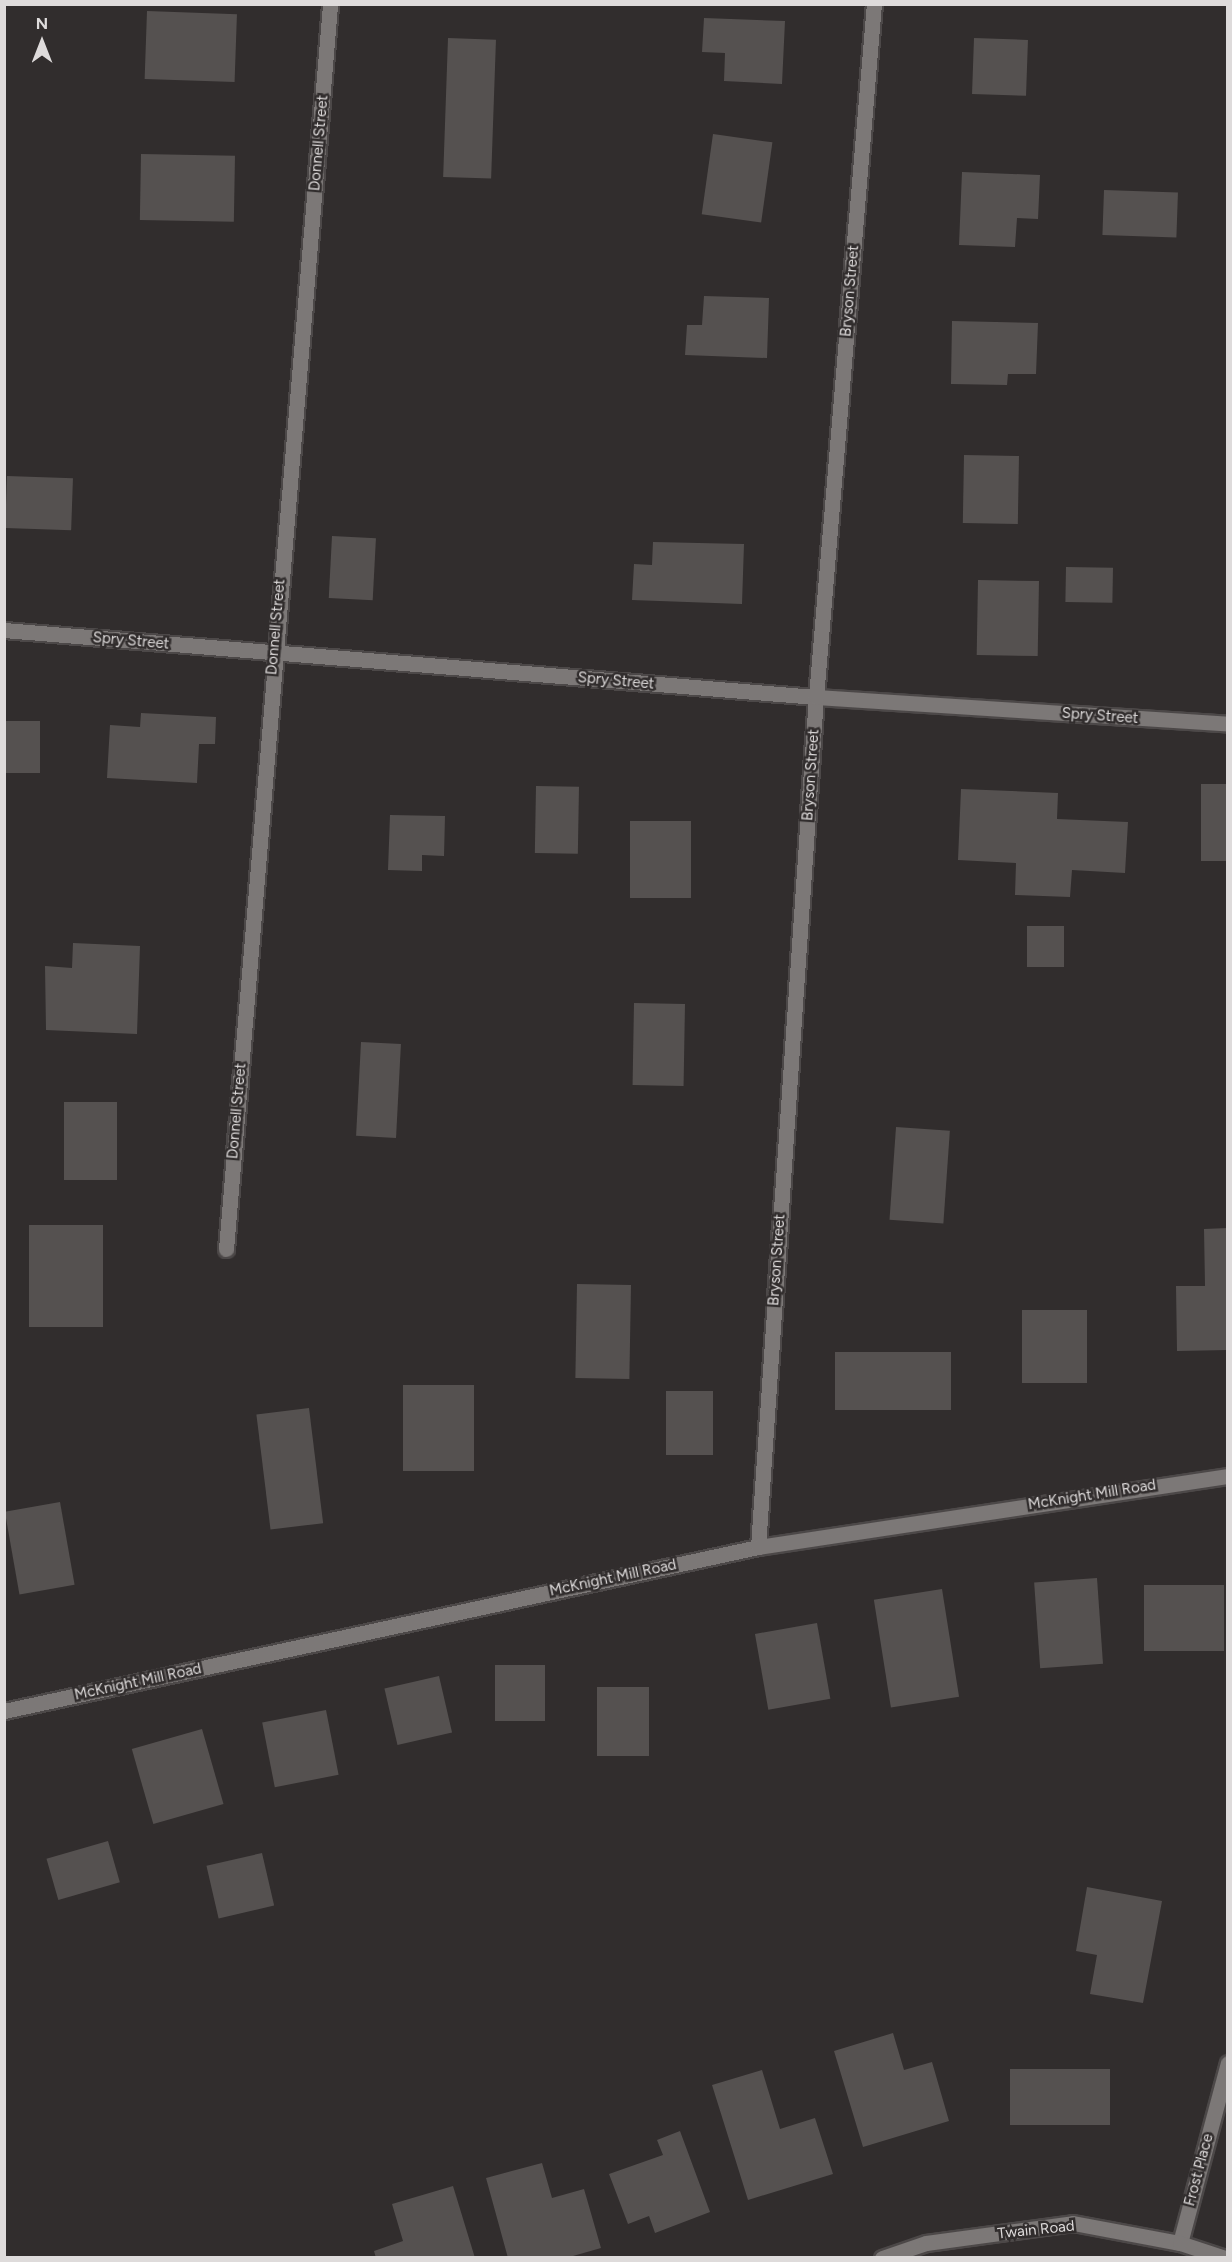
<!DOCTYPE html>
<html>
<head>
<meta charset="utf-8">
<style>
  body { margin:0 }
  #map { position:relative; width:1232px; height:2262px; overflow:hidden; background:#312d2d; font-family:Figtree,sans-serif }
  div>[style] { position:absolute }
  .building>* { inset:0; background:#555150; transform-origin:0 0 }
  .roads { filter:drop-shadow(2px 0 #4c4848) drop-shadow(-2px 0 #4c4848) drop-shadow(0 2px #4c4848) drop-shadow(0 -2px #4c4848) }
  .street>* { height:15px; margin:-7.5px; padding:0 7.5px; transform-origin:7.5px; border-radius:7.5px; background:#7c7877 }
  .secondary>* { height:15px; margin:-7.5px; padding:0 7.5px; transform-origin:7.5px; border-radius:7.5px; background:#7c7877 }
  span { translate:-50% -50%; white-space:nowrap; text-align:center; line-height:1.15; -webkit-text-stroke:5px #312d2d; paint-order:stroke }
  .street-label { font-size:15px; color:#dedbdb }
  .frame { position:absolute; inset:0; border:6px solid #dedbdb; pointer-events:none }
  .north { position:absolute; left:12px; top:12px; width:60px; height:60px; -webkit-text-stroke:4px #312d2d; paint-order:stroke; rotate:0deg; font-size:16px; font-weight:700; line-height:24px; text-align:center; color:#dedbdb }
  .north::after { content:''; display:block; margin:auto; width:21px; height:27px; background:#dedbdb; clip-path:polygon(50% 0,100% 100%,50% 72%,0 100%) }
</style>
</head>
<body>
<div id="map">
  <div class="building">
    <i style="left:147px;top:11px;width:90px;height:68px;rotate:2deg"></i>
    <i style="clip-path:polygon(704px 18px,785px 21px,782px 84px,724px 81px,725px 53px,702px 52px)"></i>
    <i style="left:448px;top:38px;width:48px;height:139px;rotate:2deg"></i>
    <i style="left:974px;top:38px;width:54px;height:56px;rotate:2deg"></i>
    <i style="left:713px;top:134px;width:60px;height:81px;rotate:8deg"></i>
    <i style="left:141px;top:154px;width:94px;height:66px;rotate:1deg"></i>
    <i style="clip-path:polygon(962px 172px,1040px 175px,1038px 219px,1017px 218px,1015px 247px,959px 245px)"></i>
    <i style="left:1104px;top:190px;width:74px;height:45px;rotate:2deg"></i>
    <i style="clip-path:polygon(704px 296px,769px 298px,767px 358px,685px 355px,687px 325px,702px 325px)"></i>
    <i style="clip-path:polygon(952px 321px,1038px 323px,1036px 374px,1008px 374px,1007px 385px,951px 384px)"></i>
    <i style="left:964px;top:455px;width:55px;height:68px;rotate:1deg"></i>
    <i style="left:7px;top:476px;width:66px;height:52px;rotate:2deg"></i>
    <i style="left:332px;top:536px;width:44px;height:62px;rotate:3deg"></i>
    <i style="clip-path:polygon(653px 542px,744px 544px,742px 604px,632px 600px,634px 564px,652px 565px)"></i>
    <i style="left:1066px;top:567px;width:47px;height:35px;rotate:1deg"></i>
    <i style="left:978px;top:580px;width:61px;height:75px;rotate:1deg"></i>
    <i style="clip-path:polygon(141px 713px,216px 717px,215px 744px,199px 744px,197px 783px,107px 778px,110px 725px,140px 727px)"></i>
    <i style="left:4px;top:721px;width:36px;height:52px"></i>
    <i style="left:1201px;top:784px;width:27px;height:77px"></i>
    <i style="left:536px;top:786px;width:43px;height:67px;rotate:1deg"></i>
    <i style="clip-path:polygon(961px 789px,1058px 793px,1057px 819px,1128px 822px,1125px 873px,1072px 870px,1070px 897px,1015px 895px,1016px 863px,958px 860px)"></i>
    <i style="clip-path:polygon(390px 815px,445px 816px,444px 856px,422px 855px,422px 871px,388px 870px)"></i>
    <i style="left:630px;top:821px;width:61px;height:77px"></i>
    <i style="left:1027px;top:926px;width:37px;height:41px"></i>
    <i style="clip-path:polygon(73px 943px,140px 946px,137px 1034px,46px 1030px,45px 966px,72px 968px)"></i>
    <i style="left:634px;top:1003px;width:51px;height:82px;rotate:1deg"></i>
    <i style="left:361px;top:1042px;width:40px;height:94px;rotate:3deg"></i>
    <i style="left:64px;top:1102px;width:53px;height:78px"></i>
    <i style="left:896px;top:1127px;width:54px;height:93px;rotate:4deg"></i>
    <i style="left:29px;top:1225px;width:74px;height:102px"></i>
    <i style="clip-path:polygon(1228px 1228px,1228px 1350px,1177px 1351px,1176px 1286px,1205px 1286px,1204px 1229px)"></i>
    <i style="left:577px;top:1284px;width:54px;height:94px;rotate:1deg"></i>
    <i style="left:1022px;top:1310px;width:65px;height:73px"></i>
    <i style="left:835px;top:1352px;width:116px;height:58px"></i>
    <i style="left:403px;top:1385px;width:71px;height:86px"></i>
    <i style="left:666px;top:1391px;width:47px;height:64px"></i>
    <i style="left:309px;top:1408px;width:116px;height:53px;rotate:83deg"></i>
    <i style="left:60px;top:1502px;width:84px;height:56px;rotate:80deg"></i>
    <i style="left:1097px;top:1578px;width:86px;height:63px;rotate:86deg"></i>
    <i style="left:1144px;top:1585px;width:80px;height:66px"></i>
    <i style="left:942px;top:1589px;width:109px;height:69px;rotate:81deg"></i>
    <i style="left:817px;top:1623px;width:77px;height:63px;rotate:80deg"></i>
    <i style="left:495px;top:1665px;width:50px;height:56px"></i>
    <i style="left:439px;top:1676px;width:58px;height:56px;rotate:77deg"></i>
    <i style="left:597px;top:1687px;width:52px;height:69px"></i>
    <i style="left:326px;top:1710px;width:66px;height:65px;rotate:79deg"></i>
    <i style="left:202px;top:1729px;width:78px;height:73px;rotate:74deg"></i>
    <i style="left:108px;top:1841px;width:43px;height:64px;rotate:74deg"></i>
    <i style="left:262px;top:1853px;width:54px;height:57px;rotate:77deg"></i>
    <i style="clip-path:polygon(1087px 1887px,1162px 1901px,1143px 2003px,1090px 1994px,1097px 1955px,1076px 1951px)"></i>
    <i style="clip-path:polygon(893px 2033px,904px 2070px,932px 2062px,949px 2121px,863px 2147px,834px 2051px)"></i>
    <i style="left:1010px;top:2069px;width:100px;height:56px"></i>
    <i style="clip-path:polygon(762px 2070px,780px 2129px,815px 2118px,833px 2174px,748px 2200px,712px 2085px)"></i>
    <i style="clip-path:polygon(680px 2131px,710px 2212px,655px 2233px,649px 2216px,628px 2224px,609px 2174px,663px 2155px,657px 2140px)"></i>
    <i style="clip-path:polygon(542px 2163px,552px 2198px,584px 2189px,601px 2248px,566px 2258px,508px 2258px,486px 2178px)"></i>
    <i style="clip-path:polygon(453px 2186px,475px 2258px,376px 2258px,374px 2251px,403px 2241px,392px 2204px)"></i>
  </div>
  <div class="roads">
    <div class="street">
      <i style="left:4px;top:630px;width:815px;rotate:4.72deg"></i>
      <i style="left:816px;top:697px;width:413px;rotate:3.7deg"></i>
      <i style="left:226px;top:1249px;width:1249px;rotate:-85.22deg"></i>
      <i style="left:758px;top:1547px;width:852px;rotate:-86.1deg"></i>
      <i style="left:816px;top:697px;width:695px;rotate:-85.22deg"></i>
      <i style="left:1180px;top:2243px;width:186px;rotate:-75.1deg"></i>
      <i style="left:882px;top:2258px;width:46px;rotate:-18.8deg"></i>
      <i style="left:926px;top:2243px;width:148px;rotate:-7.7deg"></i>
      <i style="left:1073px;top:2223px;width:109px;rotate:10.6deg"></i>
      <i style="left:1180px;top:2243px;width:47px;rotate:18.4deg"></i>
    </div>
    <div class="secondary">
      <i style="left:4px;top:1711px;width:772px;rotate:-12.27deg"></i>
      <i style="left:758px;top:1547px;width:475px;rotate:-8.6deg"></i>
    </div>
  </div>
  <div class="street-label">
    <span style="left:319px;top:143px;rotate:-85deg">Donnell Street</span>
    <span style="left:850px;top:291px;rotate:-85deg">Bryson Street</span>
    <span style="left:276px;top:627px;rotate:-85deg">Donnell Street</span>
    <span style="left:131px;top:641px;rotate:5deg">Spry Street</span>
    <span style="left:616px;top:681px;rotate:5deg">Spry Street</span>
    <span style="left:1100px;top:716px;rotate:4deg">Spry Street</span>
    <span style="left:811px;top:775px;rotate:-86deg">Bryson Street</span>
    <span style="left:237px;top:1111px;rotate:-85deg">Donnell Street</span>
    <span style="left:777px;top:1260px;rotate:-86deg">Bryson Street</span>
    <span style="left:1092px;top:1495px;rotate:-9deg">McKnight Mill Road</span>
    <span style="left:613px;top:1578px;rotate:-12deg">McKnight Mill Road</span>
    <span style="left:138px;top:1682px;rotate:-12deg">McKnight Mill Road</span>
    <span style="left:1199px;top:2170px;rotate:-75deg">Frost Place</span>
    <span style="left:1036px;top:2230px;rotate:-6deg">Twain Road</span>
  </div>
  <div class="frame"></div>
  <div class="north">N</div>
</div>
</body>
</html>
